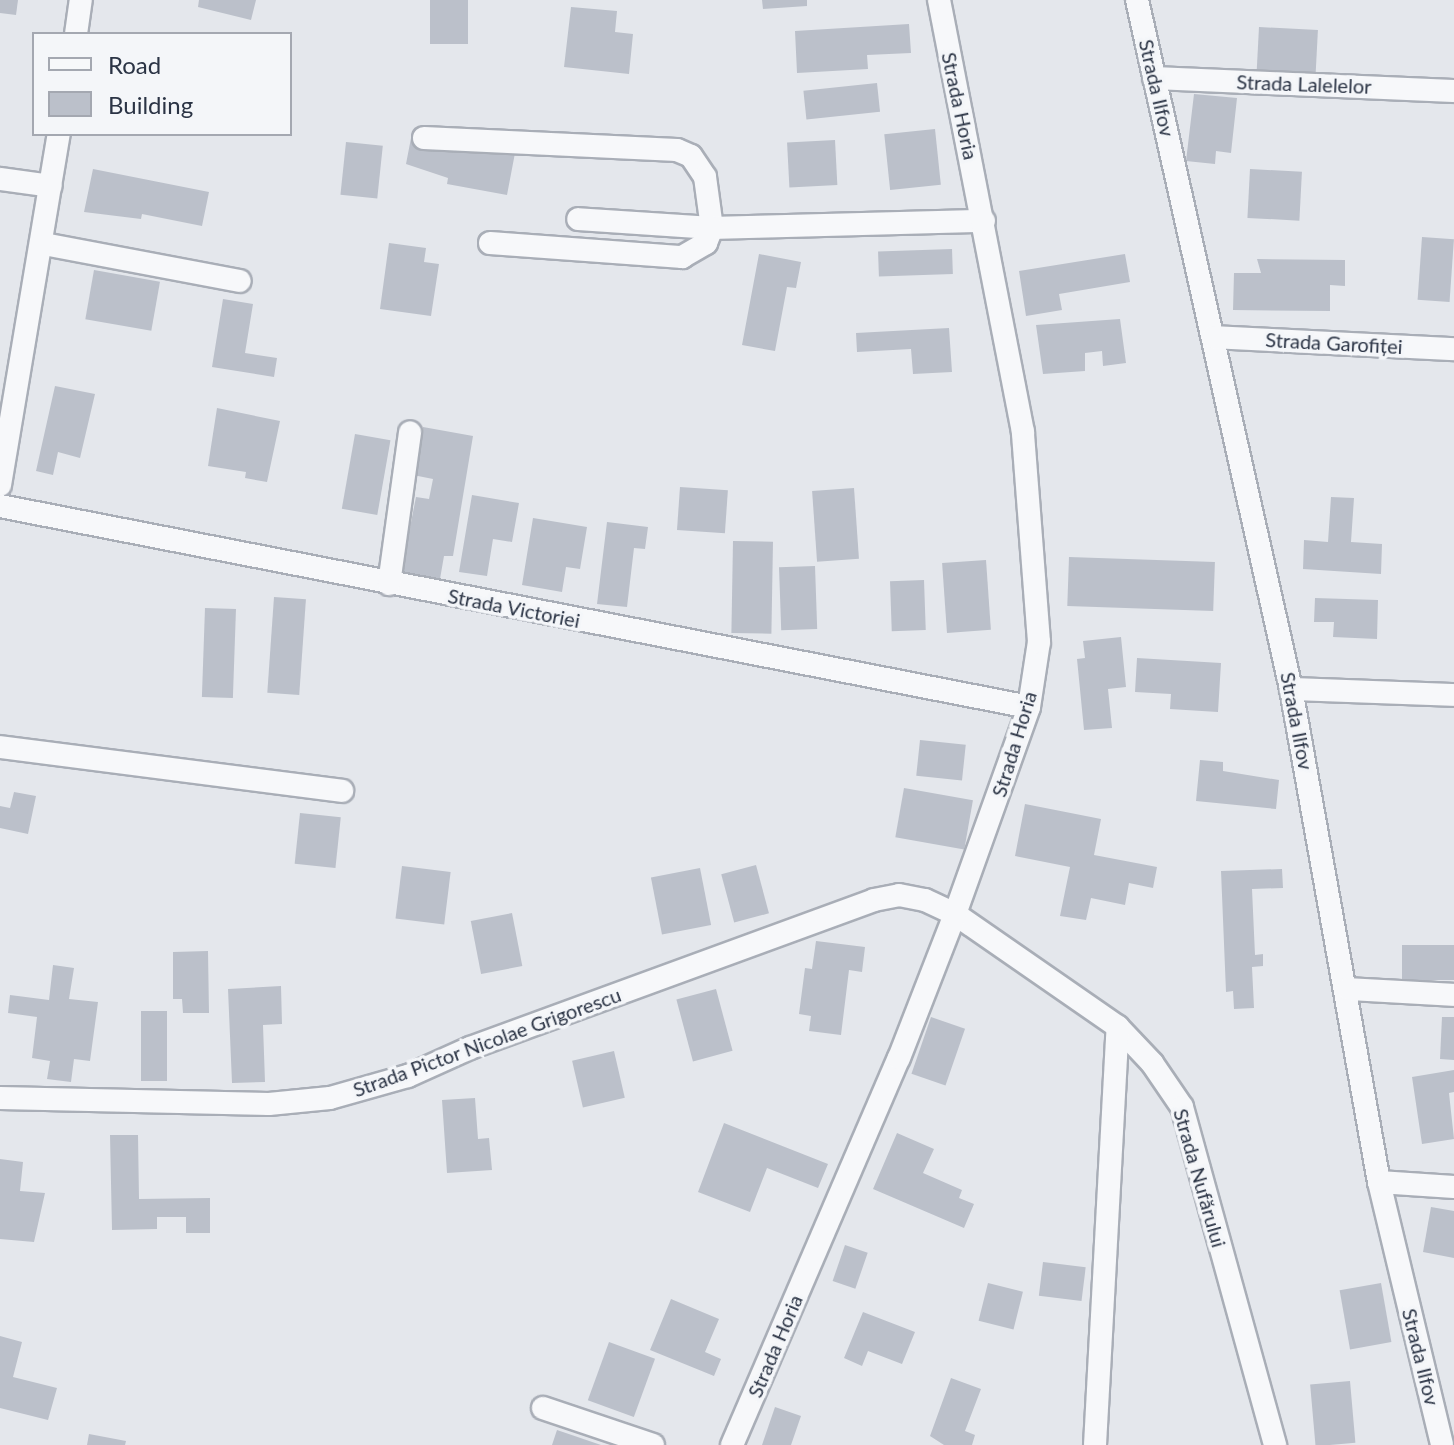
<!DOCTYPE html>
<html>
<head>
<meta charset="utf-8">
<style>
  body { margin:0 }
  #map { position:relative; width:1454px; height:1445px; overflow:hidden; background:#e4e7ec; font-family:Lato,sans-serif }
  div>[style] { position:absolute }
  .building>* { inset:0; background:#bbc0ca; transform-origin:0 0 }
  .roads { filter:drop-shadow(2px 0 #a9aeb7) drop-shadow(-2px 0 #a9aeb7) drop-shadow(0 2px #a9aeb7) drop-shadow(0 -2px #a9aeb7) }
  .minor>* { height:22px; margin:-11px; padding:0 11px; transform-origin:11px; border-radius:11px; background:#f7f8fa }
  span { translate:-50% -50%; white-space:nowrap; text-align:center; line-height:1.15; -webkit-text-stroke:7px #f4f6f9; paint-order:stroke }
  .street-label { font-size:20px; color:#2b3445 }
  .legend { position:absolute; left:32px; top:32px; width:260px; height:104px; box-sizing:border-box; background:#f4f6f9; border:2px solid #a4a8b1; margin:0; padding:10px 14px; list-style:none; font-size:24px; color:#2b3445 }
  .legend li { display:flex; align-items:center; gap:16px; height:40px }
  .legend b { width:40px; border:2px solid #a4a8b1 }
</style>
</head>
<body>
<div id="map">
  <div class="building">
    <i style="clip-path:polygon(0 0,18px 0,16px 15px,0 13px)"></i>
    <i style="clip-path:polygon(199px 0,256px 0,251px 20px,198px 7px)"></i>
    <i style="left:430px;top:0;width:38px;height:44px"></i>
    <i style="clip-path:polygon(762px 0,807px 0,807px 6px,763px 9px)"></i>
    <i style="clip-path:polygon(571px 7px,617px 11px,615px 32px,633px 34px,629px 74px,564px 67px)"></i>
    <i style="clip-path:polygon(909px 24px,911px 53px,867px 55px,868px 69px,797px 73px,795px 31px)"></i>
    <i style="left:1259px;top:27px;width:59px;height:44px;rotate:3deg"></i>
    <i style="left:877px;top:83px;width:29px;height:74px;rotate:84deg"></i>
    <i style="clip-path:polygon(1194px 94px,1237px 98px,1231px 153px,1216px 151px,1215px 164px,1186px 161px)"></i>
    <i style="left:935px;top:129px;width:56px;height:51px;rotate:84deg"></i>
    <i style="clip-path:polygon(411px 138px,515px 153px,507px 195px,447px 184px,448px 178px,406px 164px)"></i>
    <i style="left:835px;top:140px;width:45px;height:48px;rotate:87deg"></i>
    <i style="left:346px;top:142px;width:37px;height:53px;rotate:6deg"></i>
    <i style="clip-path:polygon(93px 169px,209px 192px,202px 226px,142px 214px,141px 219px,84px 212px)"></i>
    <i style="left:1250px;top:169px;width:52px;height:49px;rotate:3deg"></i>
    <i style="left:1422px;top:237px;width:32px;height:63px;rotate:4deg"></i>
    <i style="clip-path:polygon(389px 243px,426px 248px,424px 262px,439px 264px,431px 316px,380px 309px)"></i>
    <i style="left:952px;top:249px;width:25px;height:74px;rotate:88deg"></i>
    <i style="clip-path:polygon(759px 254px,801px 262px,796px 288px,787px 287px,775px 351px,742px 345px)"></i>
    <i style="clip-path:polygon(1125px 254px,1130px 282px,1059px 294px,1062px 310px,1026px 316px,1019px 271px)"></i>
    <i style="clip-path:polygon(1257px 259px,1345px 260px,1345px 286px,1330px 285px,1330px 311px,1233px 310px,1234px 273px,1261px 273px)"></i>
    <i style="left:94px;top:270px;width:67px;height:50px;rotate:10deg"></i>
    <i style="clip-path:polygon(223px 299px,253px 304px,245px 353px,277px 358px,274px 377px,212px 367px)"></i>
    <i style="clip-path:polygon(1120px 319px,1126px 363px,1103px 366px,1102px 351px,1085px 353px,1085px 371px,1043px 374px,1036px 325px)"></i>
    <i style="clip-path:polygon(949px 328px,952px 372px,913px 374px,911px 349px,857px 352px,856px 333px)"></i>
    <i style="clip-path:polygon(55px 386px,95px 394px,80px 458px,58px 452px,53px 475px,36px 471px)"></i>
    <i style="clip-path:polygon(217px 408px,280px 421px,267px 482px,245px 478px,246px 472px,208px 466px)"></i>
    <i style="clip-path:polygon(423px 427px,473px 436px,453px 556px,444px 556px,440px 579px,401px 573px,416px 497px,429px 499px,433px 479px,413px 475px)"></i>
    <i style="left:355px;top:434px;width:36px;height:76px;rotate:10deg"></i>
    <i style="left:680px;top:487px;width:48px;height:43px;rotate:4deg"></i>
    <i style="left:854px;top:488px;width:71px;height:42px;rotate:86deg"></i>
    <i style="clip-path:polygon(472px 495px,519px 503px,512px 542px,493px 539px,487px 576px,459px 572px)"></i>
    <i style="clip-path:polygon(1331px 497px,1354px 498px,1351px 542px,1382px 544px,1381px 574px,1303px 569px,1304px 540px,1328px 542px)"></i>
    <i style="clip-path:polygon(533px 518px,587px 527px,580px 569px,566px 567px,562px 592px,522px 585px)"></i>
    <i style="clip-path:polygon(607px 522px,648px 527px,645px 549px,634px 548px,627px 607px,597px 604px)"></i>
    <i style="left:733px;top:541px;width:40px;height:92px;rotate:1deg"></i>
    <i style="left:1069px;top:557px;width:146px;height:49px;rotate:2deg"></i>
    <i style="left:986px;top:560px;width:70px;height:44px;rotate:86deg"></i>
    <i style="left:815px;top:566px;width:63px;height:36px;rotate:88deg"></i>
    <i style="left:924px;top:580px;width:50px;height:34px;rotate:88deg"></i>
    <i style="left:274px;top:597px;width:32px;height:96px;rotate:4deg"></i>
    <i style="clip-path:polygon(1315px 598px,1378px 600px,1377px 639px,1333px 637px,1334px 622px,1314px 622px)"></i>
    <i style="left:205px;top:608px;width:31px;height:89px;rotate:2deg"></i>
    <i style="clip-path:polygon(1121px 637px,1126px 687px,1108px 689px,1112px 728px,1084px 730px,1077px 659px,1085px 658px,1083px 641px)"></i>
    <i style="clip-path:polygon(1137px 658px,1221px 663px,1218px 712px,1170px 709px,1171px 694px,1135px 692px)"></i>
    <i style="left:920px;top:740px;width:46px;height:36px;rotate:6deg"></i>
    <i style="clip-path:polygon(1200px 760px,1223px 762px,1223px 771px,1279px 780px,1276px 809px,1196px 801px)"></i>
    <i style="left:904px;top:788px;width:70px;height:50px;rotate:10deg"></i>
    <i style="clip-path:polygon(14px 792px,36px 796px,28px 834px,0 828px,0 806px,10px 808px)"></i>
    <i style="clip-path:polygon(1025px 804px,1101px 819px,1094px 855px,1157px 867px,1153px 888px,1129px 883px,1125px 905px,1091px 898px,1086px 920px,1060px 916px,1070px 867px,1015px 856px)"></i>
    <i style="left:300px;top:813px;width:41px;height:51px;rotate:6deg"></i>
    <i style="left:756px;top:865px;width:50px;height:36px;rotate:75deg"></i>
    <i style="left:402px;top:866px;width:49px;height:53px;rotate:7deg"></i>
    <i style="left:700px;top:868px;width:58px;height:50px;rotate:79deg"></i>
    <i style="clip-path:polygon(1282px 869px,1283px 888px,1252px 889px,1255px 955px,1263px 954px,1263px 966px,1252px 967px,1254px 1008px,1234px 1009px,1233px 991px,1226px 992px,1221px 871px)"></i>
    <i style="left:512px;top:913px;width:54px;height:42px;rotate:79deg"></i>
    <i style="clip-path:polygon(816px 941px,865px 947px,862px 972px,849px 970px,841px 1035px,809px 1031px,811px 1016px,799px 1014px,805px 968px,812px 969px)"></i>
    <i style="left:1402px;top:945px;width:52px;height:35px"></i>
    <i style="clip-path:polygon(208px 951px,209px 1013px,183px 1013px,182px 999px,173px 999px,173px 952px)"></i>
    <i style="clip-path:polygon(53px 965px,74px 968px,69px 999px,98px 1002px,90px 1061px,74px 1059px,71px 1082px,47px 1079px,50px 1061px,32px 1058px,37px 1017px,8px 1013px,10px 995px,49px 1000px)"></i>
    <i style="clip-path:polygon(281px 986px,282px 1024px,263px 1025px,265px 1082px,232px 1083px,228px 989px)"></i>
    <i style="left:716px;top:989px;width:64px;height:41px;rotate:75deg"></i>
    <i style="left:141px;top:1011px;width:26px;height:70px"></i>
    <i style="left:931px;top:1017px;width:36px;height:60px;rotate:19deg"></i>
    <i style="clip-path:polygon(1442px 1017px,1454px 1017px,1454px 1060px,1440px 1059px)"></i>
    <i style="left:614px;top:1051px;width:48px;height:43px;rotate:77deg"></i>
    <i style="clip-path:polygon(1454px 1070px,1454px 1092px,1449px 1093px,1454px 1139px,1422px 1144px,1412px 1077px)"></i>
    <i style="clip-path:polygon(475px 1098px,478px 1139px,489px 1138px,492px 1170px,447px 1173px,442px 1100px)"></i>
    <i style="clip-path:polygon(724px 1123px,828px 1164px,818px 1188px,767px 1168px,750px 1212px,698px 1192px)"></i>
    <i style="clip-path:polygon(897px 1133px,934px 1149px,923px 1173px,962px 1190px,959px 1198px,974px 1204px,964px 1228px,873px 1189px)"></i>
    <i style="clip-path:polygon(110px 1135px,138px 1135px,139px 1199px,210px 1198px,210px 1233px,186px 1233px,186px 1217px,157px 1217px,157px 1229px,112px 1230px)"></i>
    <i style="clip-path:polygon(0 1159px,23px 1162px,20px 1191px,45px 1193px,34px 1242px,0 1239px)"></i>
    <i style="clip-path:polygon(1431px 1207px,1454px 1211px,1454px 1258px,1423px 1252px)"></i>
    <i style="left:845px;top:1245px;width:24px;height:38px;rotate:19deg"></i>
    <i style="left:1043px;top:1262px;width:43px;height:34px;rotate:7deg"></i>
    <i style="left:988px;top:1283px;width:36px;height:39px;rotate:14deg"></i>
    <i style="left:1381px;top:1283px;width:60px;height:42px;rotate:80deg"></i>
    <i style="clip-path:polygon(671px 1299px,719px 1319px,705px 1352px,721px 1359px,714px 1376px,650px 1350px)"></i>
    <i style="clip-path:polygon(863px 1312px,915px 1332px,902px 1364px,868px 1351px,862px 1366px,844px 1358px)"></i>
    <i style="clip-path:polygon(0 1336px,22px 1342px,13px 1377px,57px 1388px,48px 1420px,0 1408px)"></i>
    <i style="left:609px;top:1342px;width:49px;height:62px;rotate:20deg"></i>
    <i style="clip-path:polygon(951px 1378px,981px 1389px,965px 1431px,975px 1435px,972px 1445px,944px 1445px,930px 1436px)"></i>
    <i style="left:1350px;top:1381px;width:62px;height:40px;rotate:85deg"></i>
    <i style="clip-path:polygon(775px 1407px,801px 1416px,791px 1445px,762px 1445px)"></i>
    <i style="clip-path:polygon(557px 1430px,601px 1445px,552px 1445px)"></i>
    <i style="clip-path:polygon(89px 1434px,126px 1441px,125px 1445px,87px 1445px)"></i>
  </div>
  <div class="roads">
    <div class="minor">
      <i style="left:1137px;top:0;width:706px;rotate:77.4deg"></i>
      <i style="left:1291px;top:689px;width:501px;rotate:79.88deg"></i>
      <i style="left:1379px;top:1182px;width:270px;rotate:76.5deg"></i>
      <i style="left:76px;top:34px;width:34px;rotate:-82deg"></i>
      <i style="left:1154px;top:78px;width:300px;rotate:2.5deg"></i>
      <i style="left:424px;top:138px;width:253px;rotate:2.7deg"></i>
      <i style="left:677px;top:150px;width:15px;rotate:23deg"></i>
      <i style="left:691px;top:156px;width:25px;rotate:56deg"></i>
      <i style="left:705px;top:177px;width:51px;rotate:82.2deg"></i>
      <i style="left:712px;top:228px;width:272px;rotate:-1.5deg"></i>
      <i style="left:0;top:179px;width:51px;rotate:7.8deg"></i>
      <i style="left:490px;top:243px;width:193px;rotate:4.2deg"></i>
      <i style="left:682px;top:257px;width:28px;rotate:-30deg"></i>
      <i style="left:706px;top:243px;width:16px;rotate:-68deg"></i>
      <i style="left:712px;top:228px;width:134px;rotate:-176.2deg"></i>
      <i style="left:44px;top:244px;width:199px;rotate:10.7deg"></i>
      <i style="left:1213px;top:337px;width:241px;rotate:2.9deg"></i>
      <i style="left:0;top:485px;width:356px;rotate:-80.5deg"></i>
      <i style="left:0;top:506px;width:1048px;rotate:11.05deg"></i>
      <i style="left:389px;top:584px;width:153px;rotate:-82.1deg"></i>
      <i style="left:1291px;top:689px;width:163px;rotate:2.1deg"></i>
      <i style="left:0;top:747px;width:345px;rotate:7.3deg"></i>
      <i style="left:1348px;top:989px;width:106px;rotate:3.2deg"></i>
      <i style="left:0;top:1098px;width:269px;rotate:1.3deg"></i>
      <i style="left:269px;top:1104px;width:61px;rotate:-5.6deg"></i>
      <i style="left:330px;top:1098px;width:81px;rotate:-15.8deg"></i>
      <i style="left:408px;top:1076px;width:68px;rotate:-24.3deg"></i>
      <i style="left:470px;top:1048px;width:430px;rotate:-20.1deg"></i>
      <i style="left:874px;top:900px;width:25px;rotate:-11deg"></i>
      <i style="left:899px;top:895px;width:26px;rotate:11deg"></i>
      <i style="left:925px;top:900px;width:33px;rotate:25deg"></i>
      <i style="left:955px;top:914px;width:198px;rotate:34.7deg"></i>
      <i style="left:1118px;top:1027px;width:50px;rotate:46.6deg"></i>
      <i style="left:1152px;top:1063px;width:53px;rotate:55.7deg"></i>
      <i style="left:1182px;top:1107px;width:351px;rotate:74.6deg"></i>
      <i style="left:1379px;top:1182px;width:75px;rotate:3.8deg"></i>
      <i style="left:543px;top:1408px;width:116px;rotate:18.6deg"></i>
      <i style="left:732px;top:1445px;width:421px;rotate:-66.7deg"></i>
      <i style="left:899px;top:1058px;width:155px;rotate:-68.7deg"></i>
      <i style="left:955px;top:914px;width:220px;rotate:-70.3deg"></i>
      <i style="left:1029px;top:707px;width:66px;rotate:-81.3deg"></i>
      <i style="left:1039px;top:642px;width:211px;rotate:-94.4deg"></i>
      <i style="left:1023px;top:432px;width:440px;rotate:-101deg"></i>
      <i style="left:1095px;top:1445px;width:419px;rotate:-86.9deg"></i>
    </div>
  </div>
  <div class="street-label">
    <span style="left:1304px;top:84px;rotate:2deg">Strada Lalelelor</span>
    <span style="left:1157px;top:88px;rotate:77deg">Strada Ilfov</span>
    <span style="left:960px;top:106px;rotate:78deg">Strada Horia</span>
    <span style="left:1334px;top:343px;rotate:3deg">Strada Garofiței</span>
    <span style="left:514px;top:608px;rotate:11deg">Strada Victoriei</span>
    <span style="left:1297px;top:721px;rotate:79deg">Strada Ilfov</span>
    <span style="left:1014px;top:744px;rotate:-73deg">Strada Horia</span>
    <span style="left:487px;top:1042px;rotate:-20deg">Strada Pictor Nicolae Grigorescu</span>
    <span style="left:1200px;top:1178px;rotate:74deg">Strada Nufărului</span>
    <span style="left:775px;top:1346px;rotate:-67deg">Strada Horia</span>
    <span style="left:1421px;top:1357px;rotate:76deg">Strada Ilfov</span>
  </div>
  <ul class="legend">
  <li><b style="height:10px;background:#f7f8fa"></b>Road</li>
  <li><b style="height:22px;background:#bbc0ca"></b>Building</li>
  </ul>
</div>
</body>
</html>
